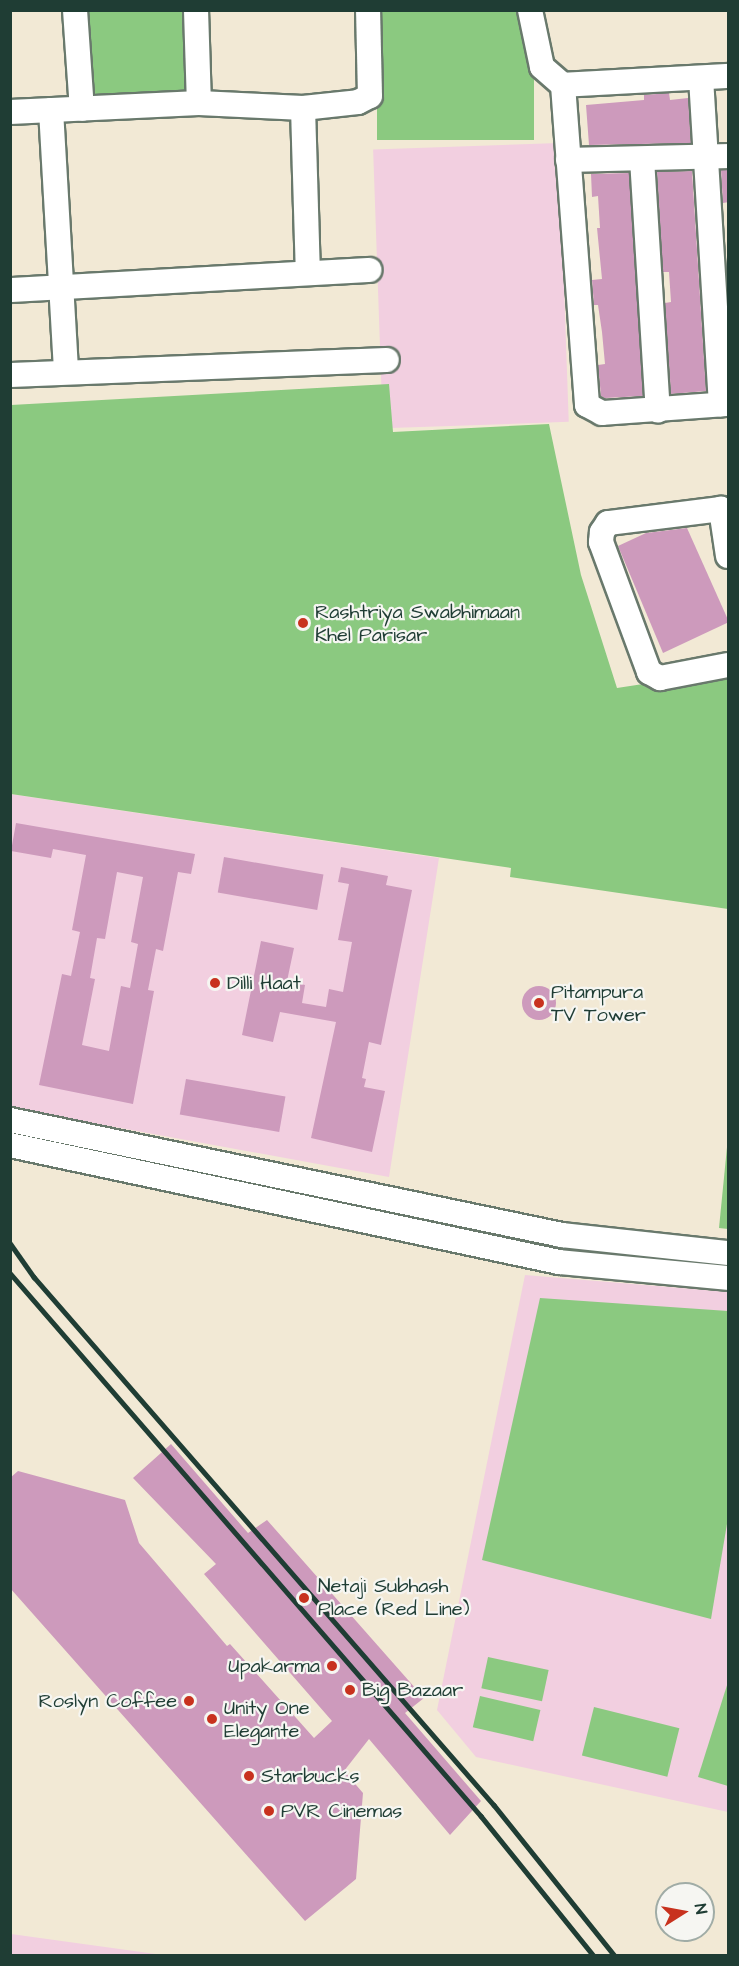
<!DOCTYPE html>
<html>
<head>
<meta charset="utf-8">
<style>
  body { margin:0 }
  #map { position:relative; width:739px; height:1966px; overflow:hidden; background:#f2e9d5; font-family:"Architects Daughter",sans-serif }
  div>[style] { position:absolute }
  .built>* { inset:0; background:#f2cfe0; transform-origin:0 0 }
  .green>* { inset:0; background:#8bc980; transform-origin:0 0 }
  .building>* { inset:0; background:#cd9abc; transform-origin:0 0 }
  .round { border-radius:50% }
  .roads { filter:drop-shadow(2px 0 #69796c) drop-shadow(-2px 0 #69796c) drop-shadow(0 2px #69796c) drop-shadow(0 -2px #69796c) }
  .minor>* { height:24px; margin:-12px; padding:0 12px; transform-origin:12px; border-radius:12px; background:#fff }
  .rail>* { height:4.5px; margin:-2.25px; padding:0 2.25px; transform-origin:2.25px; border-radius:2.25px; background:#1f3d34 }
  .dots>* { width:16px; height:16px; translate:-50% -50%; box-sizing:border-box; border:3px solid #f6f6f2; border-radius:50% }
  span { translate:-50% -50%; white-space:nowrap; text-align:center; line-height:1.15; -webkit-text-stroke:4.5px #f6f6f2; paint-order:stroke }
  .poi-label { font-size:20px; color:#1f3d34 }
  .left { translate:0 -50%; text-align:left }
  .right { translate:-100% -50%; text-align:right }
  .frame { position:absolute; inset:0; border:12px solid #1f3d34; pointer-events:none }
  .north { position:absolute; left:655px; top:1882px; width:60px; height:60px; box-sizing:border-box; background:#f6f6f2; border:2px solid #a0aca6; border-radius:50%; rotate:79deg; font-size:16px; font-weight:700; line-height:24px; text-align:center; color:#1f3d34 }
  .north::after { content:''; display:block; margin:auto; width:21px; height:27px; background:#c8321e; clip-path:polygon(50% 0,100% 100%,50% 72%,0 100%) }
</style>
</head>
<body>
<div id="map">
  <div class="built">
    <i style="left:559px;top:143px;width:279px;height:186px;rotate:88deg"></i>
    <i style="clip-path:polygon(10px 794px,439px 858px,389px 1177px,11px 1108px)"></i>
    <i style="clip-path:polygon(525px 1275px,728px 1292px,728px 1812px,476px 1757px,437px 1710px)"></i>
    <i style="clip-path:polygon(11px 1934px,163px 1955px,11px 1955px)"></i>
  </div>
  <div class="green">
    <i style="left:88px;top:11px;width:101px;height:85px"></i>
    <i style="left:377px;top:11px;width:157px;height:129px"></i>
    <i style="clip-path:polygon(389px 384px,393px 432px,549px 424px,581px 575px,617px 688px,728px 671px,728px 909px,510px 877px,511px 868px,11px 794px,11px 405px)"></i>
    <i style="clip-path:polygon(728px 1137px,728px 1229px,719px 1228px)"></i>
    <i style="clip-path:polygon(540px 1298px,728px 1311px,728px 1518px,711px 1619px,482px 1560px)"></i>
    <i style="left:488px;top:1657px;width:62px;height:32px;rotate:12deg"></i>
    <i style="clip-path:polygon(728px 1682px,728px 1786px,698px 1777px)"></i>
    <i style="left:480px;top:1696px;width:62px;height:32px;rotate:13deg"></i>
    <i style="left:594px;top:1707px;width:88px;height:50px;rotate:14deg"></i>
  </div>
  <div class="building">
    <i style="clip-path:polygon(669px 93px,670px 100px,688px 98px,691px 143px,589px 145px,586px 105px,644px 100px,644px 95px)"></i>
    <i style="clip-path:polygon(721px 170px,729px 170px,729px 202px,723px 203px)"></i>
    <i style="clip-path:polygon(692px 171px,706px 391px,671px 394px,665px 303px,671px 302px,669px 272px,663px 272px,657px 172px)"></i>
    <i style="clip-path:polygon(629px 173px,643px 396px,605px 398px,601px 396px,598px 365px,605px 364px,602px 332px,598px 305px,594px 305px,592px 280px,602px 279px,597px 228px,600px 228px,598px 196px,592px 197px,591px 174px)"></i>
    <i style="clip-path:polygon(687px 528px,729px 622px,663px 653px,618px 546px,646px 533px)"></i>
    <i style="clip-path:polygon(evenodd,16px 823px,195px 854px,191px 874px,178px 872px,163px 951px,156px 949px,148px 990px,154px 991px,133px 1104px,39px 1085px,62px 974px,71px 976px,80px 932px,72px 930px,86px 855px,53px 849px,51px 858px,11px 851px,16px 823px,117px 872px,143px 877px,131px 942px,138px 944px,130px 988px,121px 986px,109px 1051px,82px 1045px,95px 979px,90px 978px,97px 938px,105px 939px,117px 872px)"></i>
    <i style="left:224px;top:857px;width:101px;height:36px;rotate:10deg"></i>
    <i style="clip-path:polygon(341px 867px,388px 876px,386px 885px,412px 890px,381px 1045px,369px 1042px,362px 1078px,366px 1079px,364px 1087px,385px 1091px,372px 1152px,311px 1138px,336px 1022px,280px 1012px,273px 1042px,242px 1035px,261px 941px,294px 948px,287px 981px,305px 985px,302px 1003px,326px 1007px,329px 989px,343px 992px,352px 942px,338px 940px,349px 884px,338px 882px)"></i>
    <i class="round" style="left:522px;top:986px;width:34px;height:34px"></i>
    <i style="left:186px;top:1079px;width:101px;height:36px;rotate:10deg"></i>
    <i style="clip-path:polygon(171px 1444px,248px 1533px,267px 1520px,424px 1698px,405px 1713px,481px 1801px,450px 1835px,369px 1739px,344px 1771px,363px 1793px,356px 1879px,305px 1921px,10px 1588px,10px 1478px,18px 1471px,125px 1500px,139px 1543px,227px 1646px,230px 1644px,314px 1738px,332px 1721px,204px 1574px,216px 1564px,133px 1478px)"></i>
  </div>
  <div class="roads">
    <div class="minor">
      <i style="left:75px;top:10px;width:99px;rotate:86deg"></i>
      <i style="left:196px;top:10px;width:93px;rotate:88.2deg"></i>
      <i style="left:530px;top:10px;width:58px;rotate:78.1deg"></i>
      <i style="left:542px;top:67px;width:28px;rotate:41deg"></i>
      <i style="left:728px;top:76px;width:165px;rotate:176.9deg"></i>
      <i style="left:563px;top:85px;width:321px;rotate:85.7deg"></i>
      <i style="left:587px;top:405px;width:17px;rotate:28deg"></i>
      <i style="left:602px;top:413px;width:126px;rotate:-4.1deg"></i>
      <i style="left:701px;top:78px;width:327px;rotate:86.5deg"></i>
      <i style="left:303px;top:108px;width:165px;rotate:88.3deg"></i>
      <i style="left:51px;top:110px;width:262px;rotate:86.7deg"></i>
      <i style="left:10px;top:112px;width:189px;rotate:-2.7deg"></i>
      <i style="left:199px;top:103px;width:104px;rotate:2.8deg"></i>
      <i style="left:303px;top:108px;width:55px;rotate:-6.2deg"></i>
      <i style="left:358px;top:102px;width:13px;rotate:-27deg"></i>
      <i style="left:370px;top:96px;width:86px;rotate:-91.3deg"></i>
      <i style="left:642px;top:159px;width:252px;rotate:86.4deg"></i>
      <i style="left:568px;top:160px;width:160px;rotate:-1.4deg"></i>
      <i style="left:10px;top:290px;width:360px;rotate:-3.2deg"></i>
      <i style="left:10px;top:375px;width:377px;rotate:-2.3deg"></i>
      <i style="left:728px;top:556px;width:48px;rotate:-98.5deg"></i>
      <i style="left:721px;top:509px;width:114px;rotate:172.9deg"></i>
      <i style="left:608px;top:523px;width:11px;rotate:124deg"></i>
      <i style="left:602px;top:532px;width:10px;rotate:96deg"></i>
      <i style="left:601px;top:542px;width:139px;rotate:69.7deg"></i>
      <i style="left:649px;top:672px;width:13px;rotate:29deg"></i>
      <i style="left:660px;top:678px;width:69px;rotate:-10.8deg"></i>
      <i style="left:10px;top:1120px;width:564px;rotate:11.77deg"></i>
      <i style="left:562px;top:1235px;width:167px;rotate:6.2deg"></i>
      <i style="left:10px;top:1145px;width:561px;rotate:12.03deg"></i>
      <i style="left:559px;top:1262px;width:170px;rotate:5.4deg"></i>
    </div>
  </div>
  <div class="rail">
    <i style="left:10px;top:1243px;width:42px;rotate:54.8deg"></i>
    <i style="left:34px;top:1277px;width:700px;rotate:48.94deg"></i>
    <i style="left:494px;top:1805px;width:193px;rotate:51.3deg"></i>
    <i style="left:10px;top:1273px;width:719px;rotate:49.06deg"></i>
    <i style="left:481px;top:1816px;width:180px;rotate:51.1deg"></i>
  </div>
  <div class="dots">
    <i style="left:303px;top:623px;background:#c8321e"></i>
    <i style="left:215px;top:983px;background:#c8321e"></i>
    <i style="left:539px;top:1003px;background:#c8321e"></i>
    <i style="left:304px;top:1598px;background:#c8321e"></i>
    <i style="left:332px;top:1666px;background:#c8321e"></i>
    <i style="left:350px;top:1690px;background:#c8321e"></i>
    <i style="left:189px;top:1701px;background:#c8321e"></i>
    <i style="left:212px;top:1719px;background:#c8321e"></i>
    <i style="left:249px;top:1776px;background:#c8321e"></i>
    <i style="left:269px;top:1811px;background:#c8321e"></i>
  </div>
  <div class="poi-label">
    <span class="left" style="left:315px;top:624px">Rashtriya Swabhimaan<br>Khel Parisar</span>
    <span class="left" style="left:227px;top:983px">Dilli Haat</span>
    <span class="left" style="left:551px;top:1004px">Pitampura<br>TV Tower</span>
    <span class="left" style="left:318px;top:1598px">Netaji Subhash<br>Place (Red Line)</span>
    <span class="right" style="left:320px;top:1666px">Upakarma</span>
    <span class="left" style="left:362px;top:1690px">Big Bazaar</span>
    <span class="right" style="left:177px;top:1701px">Roslyn Coffee</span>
    <span class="left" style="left:224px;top:1720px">Unity One<br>Elegante</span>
    <span class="left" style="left:261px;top:1776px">Starbucks</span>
    <span class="left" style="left:281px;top:1811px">PVR Cinemas</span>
  </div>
  <div class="frame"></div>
  <div class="north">N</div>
</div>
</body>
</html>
